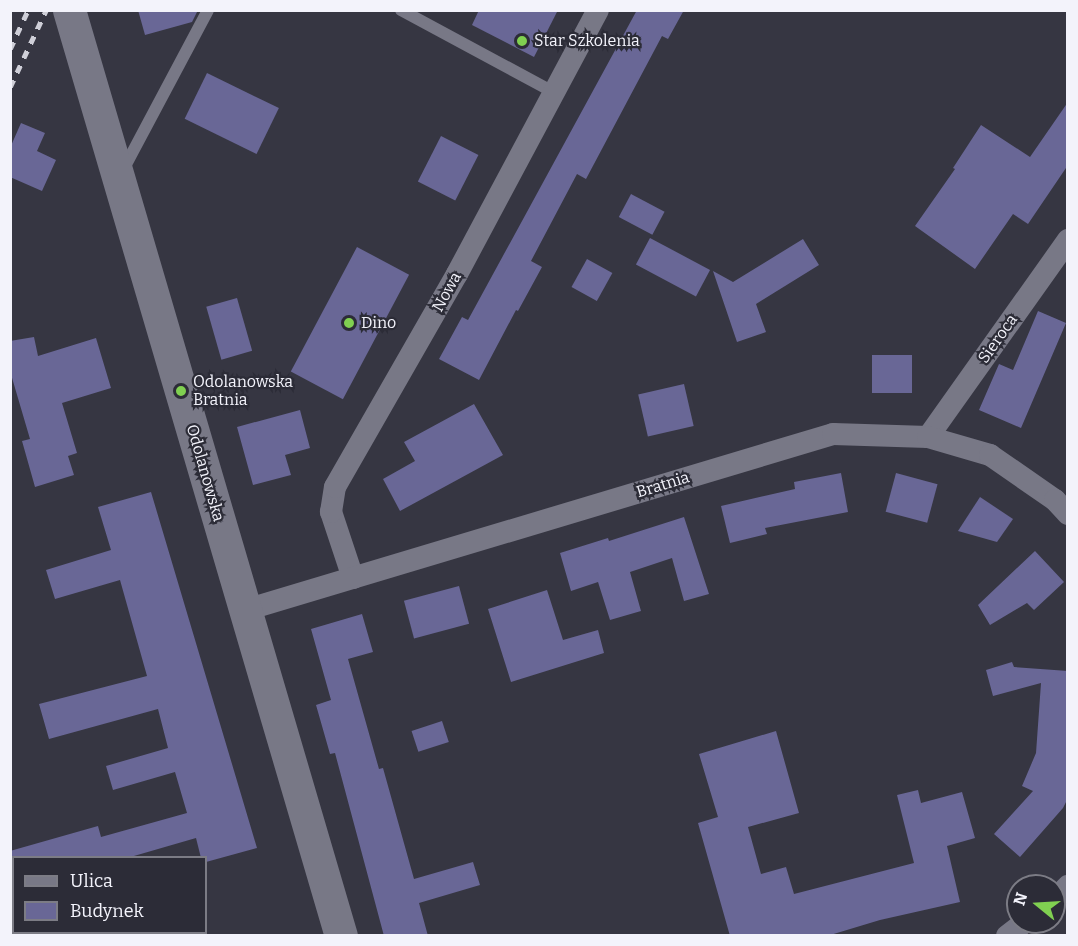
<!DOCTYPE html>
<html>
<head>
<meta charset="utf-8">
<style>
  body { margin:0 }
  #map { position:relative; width:1078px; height:946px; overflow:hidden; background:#363642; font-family:Bitter,serif }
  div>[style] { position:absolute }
  .building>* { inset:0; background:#696796; transform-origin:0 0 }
  .service>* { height:12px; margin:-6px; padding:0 6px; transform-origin:6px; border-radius:6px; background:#787886 }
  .minor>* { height:22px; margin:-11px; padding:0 11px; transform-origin:11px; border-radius:11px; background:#787886 }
  .secondary>* { height:33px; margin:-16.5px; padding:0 16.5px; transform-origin:16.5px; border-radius:16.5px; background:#787886 }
  .rail>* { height:4.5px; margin-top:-2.25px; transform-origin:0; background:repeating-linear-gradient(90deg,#cfcfd8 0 8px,transparent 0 16px) }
  .dots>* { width:16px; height:16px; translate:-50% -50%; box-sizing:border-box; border:3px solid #2c2c37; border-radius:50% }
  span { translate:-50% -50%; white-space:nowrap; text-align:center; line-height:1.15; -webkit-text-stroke:4.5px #2c2c37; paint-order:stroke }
  .poi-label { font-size:16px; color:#f3f3fb }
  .left { translate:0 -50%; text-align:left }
  .street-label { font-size:16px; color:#f3f3fb }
  .frame { position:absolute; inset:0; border:12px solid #f3f3fb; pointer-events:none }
  .legend { position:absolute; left:12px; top:856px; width:195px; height:78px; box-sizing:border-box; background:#2c2c37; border:2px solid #7c7c85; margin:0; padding:8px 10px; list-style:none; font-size:18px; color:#f3f3fb }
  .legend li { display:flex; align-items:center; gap:12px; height:30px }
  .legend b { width:30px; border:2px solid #7c7c85 }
  .north { position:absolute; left:1006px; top:874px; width:60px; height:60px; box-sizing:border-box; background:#2c2c37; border:2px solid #7c7c85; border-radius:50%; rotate:288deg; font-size:16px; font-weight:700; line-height:24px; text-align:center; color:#f3f3fb }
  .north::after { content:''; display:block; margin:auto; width:21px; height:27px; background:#80d051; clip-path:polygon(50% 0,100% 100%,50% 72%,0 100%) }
</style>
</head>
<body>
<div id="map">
  <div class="building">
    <i style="clip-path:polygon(138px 10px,198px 10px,192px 22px,145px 35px)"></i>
    <i style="clip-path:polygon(479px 10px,558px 10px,534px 57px,472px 25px)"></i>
    <i style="clip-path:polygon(637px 10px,684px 10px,668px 39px,662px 36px,586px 179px,577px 174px,531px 261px,542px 267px,518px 311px,516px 310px,479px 380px,439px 359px,462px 317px,468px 320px)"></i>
    <i style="left:207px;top:73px;width:80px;height:51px;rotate:26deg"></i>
    <i style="clip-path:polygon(1068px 102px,1068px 165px,1028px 224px,1013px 214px,975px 269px,915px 226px,955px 169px,953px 168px,981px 125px,1030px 157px)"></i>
    <i style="clip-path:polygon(21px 123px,45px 133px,37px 151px,56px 160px,42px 191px,10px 177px,10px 148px)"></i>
    <i style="left:441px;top:136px;width:42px;height:51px;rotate:27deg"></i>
    <i style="left:631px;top:194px;width:38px;height:26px;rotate:28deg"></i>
    <i style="left:650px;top:238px;width:68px;height:30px;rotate:28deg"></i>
    <i style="clip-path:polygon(803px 239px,819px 265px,756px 304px,766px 332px,737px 342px,713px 271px,733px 282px)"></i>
    <i style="left:357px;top:247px;width:59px;height:141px;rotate:28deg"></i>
    <i style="left:587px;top:259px;width:29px;height:32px;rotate:29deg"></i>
    <i style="left:237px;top:298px;width:55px;height:32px;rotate:74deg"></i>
    <i style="clip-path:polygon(1038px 311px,1066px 323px,1021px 428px,979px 410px,999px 364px,1013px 370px)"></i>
    <i style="clip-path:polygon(34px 337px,38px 356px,96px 338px,111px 388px,62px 403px,77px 453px,68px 456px,74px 475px,35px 487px,22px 441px,30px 439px,10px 371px,10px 341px)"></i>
    <i style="left:872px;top:355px;width:40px;height:38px"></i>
    <i style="left:684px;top:384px;width:43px;height:47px;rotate:77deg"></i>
    <i style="clip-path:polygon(474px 404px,503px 455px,400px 511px,383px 479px,415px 461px,404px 442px)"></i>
    <i style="clip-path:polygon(300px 410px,310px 448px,285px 455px,291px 475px,253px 485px,237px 427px)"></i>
    <i style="clip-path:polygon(841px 473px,848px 512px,765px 528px,767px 534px,730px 543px,721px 506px,795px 489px,794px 482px)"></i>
    <i style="left:896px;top:473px;width:43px;height:40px;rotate:15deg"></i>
    <i style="clip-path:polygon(151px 492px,257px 848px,206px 862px,206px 858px,201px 858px,196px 838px,127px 858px,10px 858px,10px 851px,98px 826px,101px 837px,187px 813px,175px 772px,113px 790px,106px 766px,168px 748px,158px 709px,49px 739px,39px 704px,147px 676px,120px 580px,55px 599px,46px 570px,111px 550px,98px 507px)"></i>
    <i style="clip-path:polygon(980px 497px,1013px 519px,997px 542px,958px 531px)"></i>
    <i style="clip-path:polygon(684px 517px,709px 594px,684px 601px,672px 558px,630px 572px,641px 611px,610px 620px,598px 582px,571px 591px,560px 553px,608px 538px,609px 541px)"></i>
    <i style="clip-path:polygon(1035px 551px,1064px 582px,1034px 610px,1027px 603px,990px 625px,978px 605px)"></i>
    <i style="left:459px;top:586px;width:39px;height:57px;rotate:75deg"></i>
    <i style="clip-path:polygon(547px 590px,563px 640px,598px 630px,604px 653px,511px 682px,488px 609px)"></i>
    <i style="clip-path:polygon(362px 614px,373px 652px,348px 659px,379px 769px,383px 768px,414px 879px,473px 862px,480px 885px,419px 903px,428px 936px,384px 936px,335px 753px,330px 754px,316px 705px,331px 700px,311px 629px)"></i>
    <i style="clip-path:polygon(1012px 662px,1014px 667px,1068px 671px,1068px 798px,1063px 808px,1020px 857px,994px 834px,1033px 791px,1022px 786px,1036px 753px,1041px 683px,993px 696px,986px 670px)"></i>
    <i style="left:442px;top:721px;width:22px;height:32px;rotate:72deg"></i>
    <i style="clip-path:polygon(776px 731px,799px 813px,748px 827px,761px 874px,786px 867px,794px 894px,914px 863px,897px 795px,918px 790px,921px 803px,962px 792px,975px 838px,947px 846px,960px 902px,880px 920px,827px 936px,730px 936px,698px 823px,718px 817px,699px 754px)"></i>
  </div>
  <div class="service">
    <i style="left:401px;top:10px;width:175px;rotate:28.3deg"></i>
    <i style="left:122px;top:172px;width:183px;rotate:-62deg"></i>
  </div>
  <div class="minor">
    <i style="left:928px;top:437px;width:242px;rotate:-54.6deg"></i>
    <i style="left:353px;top:578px;width:70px;rotate:-108.4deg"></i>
    <i style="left:331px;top:512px;width:25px;rotate:-81deg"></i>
    <i style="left:335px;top:487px;width:245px;rotate:-60.2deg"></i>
    <i style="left:457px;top:274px;width:299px;rotate:-61.9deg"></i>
    <i style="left:246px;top:610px;width:613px;rotate:-16.69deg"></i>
    <i style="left:833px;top:434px;width:95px;rotate:1.8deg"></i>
    <i style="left:928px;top:437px;width:65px;rotate:16.2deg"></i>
    <i style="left:990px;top:455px;width:79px;rotate:34.7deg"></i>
    <i style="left:1055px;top:500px;width:19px;rotate:47deg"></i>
    <i style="left:1054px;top:900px;width:20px;rotate:-45deg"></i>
    <i style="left:1007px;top:936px;width:23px;rotate:-38deg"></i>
  </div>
  <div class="secondary">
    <i style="left:69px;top:10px;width:965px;rotate:73.63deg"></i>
  </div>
  <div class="rail">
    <i style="left:10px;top:49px;width:43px;rotate:-65.2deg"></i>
    <i style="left:10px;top:87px;width:85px;rotate:-64.9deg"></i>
  </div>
  <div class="dots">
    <i style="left:522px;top:41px;background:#80d051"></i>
    <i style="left:349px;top:323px;background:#80d051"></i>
    <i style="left:181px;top:391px;background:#80d051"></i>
  </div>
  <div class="poi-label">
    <span class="left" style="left:534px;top:41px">Star Szkolenia</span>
    <span class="left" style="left:361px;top:323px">Dino</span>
    <span class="left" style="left:193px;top:391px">Odolanowska<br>Bratnia</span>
  </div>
  <div class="street-label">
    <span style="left:447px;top:292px;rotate:-61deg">Nowa</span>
    <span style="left:998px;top:339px;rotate:-55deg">Sieroca</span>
    <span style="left:205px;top:473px;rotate:74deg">Odolanowska</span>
    <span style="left:663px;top:485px;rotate:-17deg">Bratnia</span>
  </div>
  <div class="frame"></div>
  <ul class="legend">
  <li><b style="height:8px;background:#787886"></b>Ulica</li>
  <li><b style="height:16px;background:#696796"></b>Budynek</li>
  </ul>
  <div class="north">N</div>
</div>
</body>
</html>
